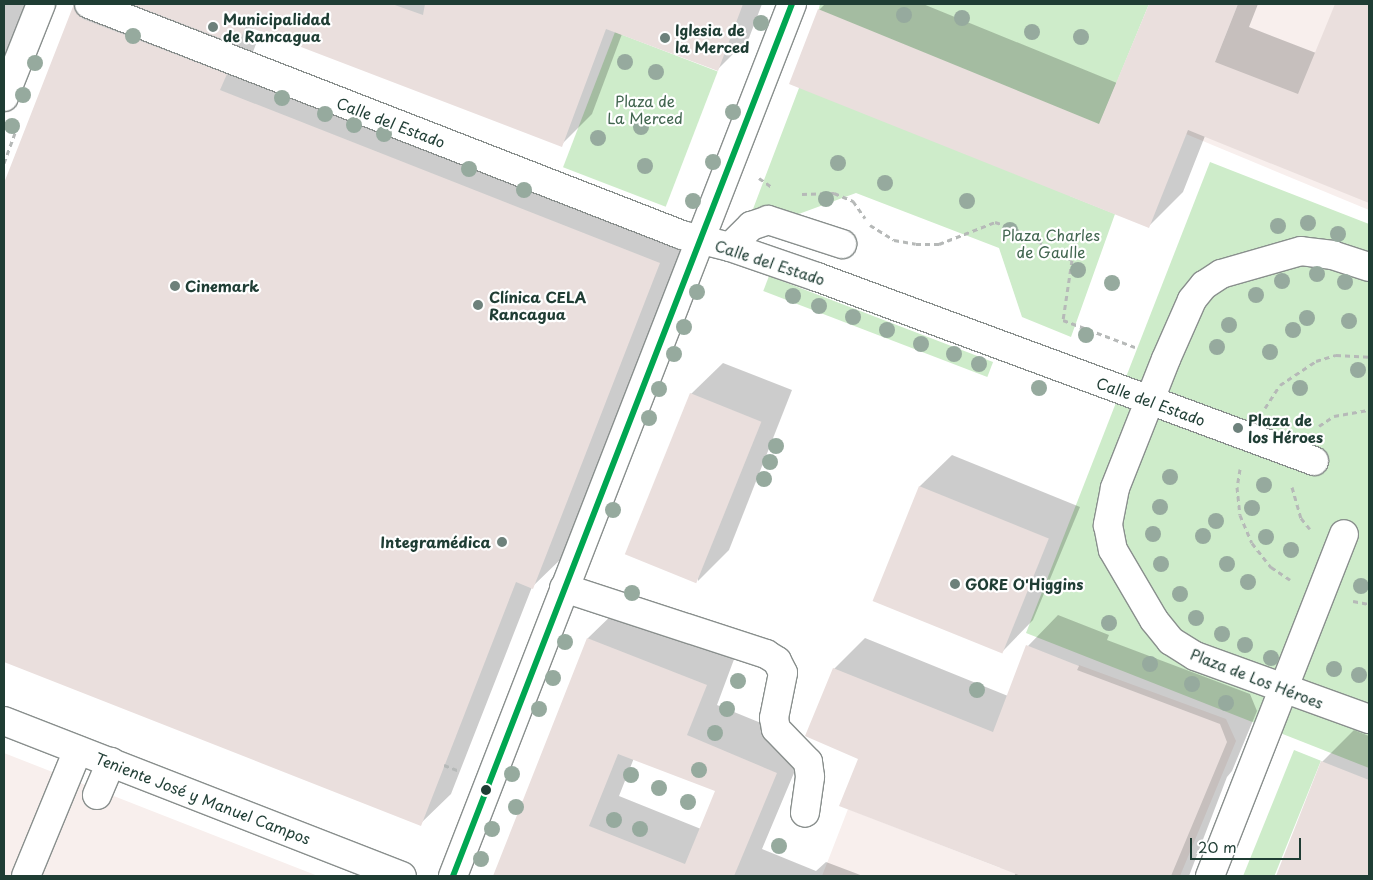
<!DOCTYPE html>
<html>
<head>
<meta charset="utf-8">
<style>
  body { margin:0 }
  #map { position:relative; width:1373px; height:880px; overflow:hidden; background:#fff; font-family:"Playpen Sans",sans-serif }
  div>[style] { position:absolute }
  .built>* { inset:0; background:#f8efed }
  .green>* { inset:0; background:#ceecca; transform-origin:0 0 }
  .shadow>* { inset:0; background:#0003 }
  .building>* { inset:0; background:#eadfdd; transform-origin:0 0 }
  .path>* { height:3px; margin-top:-1.5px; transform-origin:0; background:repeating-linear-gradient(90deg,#b6b9b8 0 5px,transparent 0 9px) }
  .roads { filter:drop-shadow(1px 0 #898f8d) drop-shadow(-1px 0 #898f8d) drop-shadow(0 1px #898f8d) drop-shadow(0 -1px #898f8d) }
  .minor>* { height:28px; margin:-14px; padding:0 14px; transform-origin:14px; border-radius:14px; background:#fff }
  .major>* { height:28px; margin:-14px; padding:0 14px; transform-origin:14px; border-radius:14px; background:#fff }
  .bus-1>* { height:6px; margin:-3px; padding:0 3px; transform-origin:3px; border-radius:3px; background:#00a651 }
  .trees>* { width:16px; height:16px; margin:-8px; border-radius:50%; background:#96aa9e }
  .dots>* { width:14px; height:14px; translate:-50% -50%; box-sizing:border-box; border:2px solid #fff; border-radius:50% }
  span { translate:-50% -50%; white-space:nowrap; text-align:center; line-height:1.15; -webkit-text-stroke:4.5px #fff; paint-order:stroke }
  .poi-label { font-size:15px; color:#1f3d34; font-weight:700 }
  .left { translate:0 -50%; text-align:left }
  .right { translate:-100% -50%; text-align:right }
  .park-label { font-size:15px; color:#41654f }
  .street-label { font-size:15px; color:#1f3d34 }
  .frame { position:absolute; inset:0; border:5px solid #1f3d34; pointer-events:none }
  .scale { position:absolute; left:1190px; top:838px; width:111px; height:22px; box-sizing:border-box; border:2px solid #1f3d34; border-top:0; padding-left:6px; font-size:15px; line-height:18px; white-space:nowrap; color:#1f3d34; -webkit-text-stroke:4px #fff; paint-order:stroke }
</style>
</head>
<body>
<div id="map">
  <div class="built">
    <i style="clip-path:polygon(1238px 4px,1369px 4px,1369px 210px,1186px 134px)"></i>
    <i style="clip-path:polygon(1079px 665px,1226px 719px,1236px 741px,1180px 876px,822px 876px,848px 809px,1000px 868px)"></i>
    <i style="clip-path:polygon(4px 753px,318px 876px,4px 876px)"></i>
  </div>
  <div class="green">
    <i style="clip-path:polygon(820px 4px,1149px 4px,1070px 196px,1115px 214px,1071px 337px,1022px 317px,999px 248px,856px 193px,785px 219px,753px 209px,799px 88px)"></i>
    <i style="left:615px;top:32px;width:110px;height:145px;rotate:21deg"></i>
    <i style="clip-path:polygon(1210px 162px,1369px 224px,1369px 768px,1026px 633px)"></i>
    <i style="left:769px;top:276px;width:240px;height:16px;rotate:21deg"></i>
    <i style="left:1294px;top:750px;width:29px;height:136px;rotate:22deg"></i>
  </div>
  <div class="shadow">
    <i style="clip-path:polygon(4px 4px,28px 4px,4px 71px)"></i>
    <i style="clip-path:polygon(86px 4px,132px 4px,183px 22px,177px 4px,762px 4px,749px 38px,718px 69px,622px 34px,592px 114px,561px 145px,255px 27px,243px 39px,256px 44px,250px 60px,690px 232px,563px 557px,532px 587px,451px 794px,420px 824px,4px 660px,4px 186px,68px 22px)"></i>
    <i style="clip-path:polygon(825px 4px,923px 4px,1117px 83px,1150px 4px,1258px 4px,1249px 27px,1316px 53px,1336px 4px,1369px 4px,1369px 202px,1205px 136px,1183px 192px,1149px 226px,819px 10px)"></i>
    <i style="clip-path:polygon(723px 363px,792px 390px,729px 550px,698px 581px,691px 394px)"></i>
    <i style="clip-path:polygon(952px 455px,1080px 507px,1033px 620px,1002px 652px,874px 600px,920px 486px)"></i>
    <i style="clip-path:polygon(evenodd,619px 608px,736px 654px,717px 705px,807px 742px,762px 849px,816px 871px,826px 862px,863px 876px,495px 876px,588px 638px,619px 608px,634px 758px,717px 791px,701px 829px,619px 796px,634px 758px)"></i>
    <i style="clip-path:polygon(1058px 615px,1109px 635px,1107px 640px,1250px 694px,1257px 711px,1232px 771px,1227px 777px,1189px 876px,1014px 876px,1016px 873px,860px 759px,834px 669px,865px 638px,1008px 696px,1028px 646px)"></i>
    <i style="clip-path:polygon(1354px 730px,1369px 736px,1369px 876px,1278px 876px,1322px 762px)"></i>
  </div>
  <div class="building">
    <i style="clip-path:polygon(74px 4px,77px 13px,83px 19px,227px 74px,220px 90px,660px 263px,533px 589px,516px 582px,421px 826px,4px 662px,4px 183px)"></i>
    <i style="clip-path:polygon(131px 4px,392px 4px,423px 15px,425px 4px,743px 4px,718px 71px,606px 29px,562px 147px,246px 26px,238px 45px)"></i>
    <i style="clip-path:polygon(1149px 4px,1238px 4px,1215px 62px,1298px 94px,1335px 4px,1369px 4px,1369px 203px,1188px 130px,1149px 228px,789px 84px,818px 9px,1099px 124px)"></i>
    <i style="left:690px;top:393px;width:77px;height:174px;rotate:22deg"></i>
    <i style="left:919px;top:486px;width:140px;height:124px;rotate:22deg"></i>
    <i style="clip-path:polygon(evenodd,587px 638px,707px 685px,687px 735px,777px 773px,734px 876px,493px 876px,587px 638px,618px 754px,715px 791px,685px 864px,589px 826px,618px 754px)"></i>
    <i style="clip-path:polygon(1026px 645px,1079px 666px,1077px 670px,1220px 724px,1227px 742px,1171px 876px,1021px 876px,839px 806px,858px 759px,805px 736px,833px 668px,993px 732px)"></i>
    <i style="clip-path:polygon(1321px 761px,1369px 780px,1369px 876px,1276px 876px)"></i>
  </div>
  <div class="path">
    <i style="left:4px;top:163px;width:37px;rotate:-70deg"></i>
    <i style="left:759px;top:178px;width:16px;rotate:35deg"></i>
    <i style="left:802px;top:194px;width:32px;rotate:-2deg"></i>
    <i style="left:834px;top:193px;width:21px;rotate:23deg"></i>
    <i style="left:853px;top:201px;width:21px;rotate:55deg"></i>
    <i style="left:870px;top:225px;width:28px;rotate:32deg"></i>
    <i style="left:894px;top:240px;width:22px;rotate:10deg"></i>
    <i style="left:916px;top:244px;width:23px"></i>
    <i style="left:939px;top:244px;width:60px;rotate:-21.4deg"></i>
    <i style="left:995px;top:222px;width:20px;rotate:18deg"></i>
    <i style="left:1014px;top:228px;width:66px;rotate:28.9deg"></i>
    <i style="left:1072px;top:260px;width:61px;rotate:98.5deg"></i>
    <i style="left:1063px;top:320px;width:77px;rotate:20.6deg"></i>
    <i style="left:1265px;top:408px;width:27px;rotate:-57deg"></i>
    <i style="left:1280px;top:385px;width:43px;rotate:-33.7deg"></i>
    <i style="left:1316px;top:361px;width:21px;rotate:-17deg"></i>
    <i style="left:1336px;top:355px;width:33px;rotate:3deg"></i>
    <i style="left:1319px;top:426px;width:18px;rotate:-34deg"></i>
    <i style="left:1334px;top:416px;width:36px;rotate:-10deg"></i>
    <i style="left:1240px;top:469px;width:18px;rotate:99deg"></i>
    <i style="left:1237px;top:487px;width:28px;rotate:84deg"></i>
    <i style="left:1240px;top:515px;width:30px;rotate:67deg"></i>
    <i style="left:1252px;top:543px;width:31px;rotate:52deg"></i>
    <i style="left:1271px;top:567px;width:23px;rotate:34deg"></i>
    <i style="left:1292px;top:487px;width:32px;rotate:74deg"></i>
    <i style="left:1301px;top:518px;width:14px;rotate:51deg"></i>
    <i style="left:1353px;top:601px;width:16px;rotate:11deg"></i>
    <i style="left:444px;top:765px;width:17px;rotate:21deg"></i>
  </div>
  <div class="roads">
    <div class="minor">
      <i style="left:89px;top:4px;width:636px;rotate:21.28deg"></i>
      <i style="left:682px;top:235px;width:49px;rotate:14deg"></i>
      <i style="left:730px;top:247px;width:92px;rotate:19deg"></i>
      <i style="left:817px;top:277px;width:530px;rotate:20.32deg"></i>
      <i style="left:4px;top:97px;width:100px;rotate:-68.3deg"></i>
      <i style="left:730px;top:247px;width:30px;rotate:-45deg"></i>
      <i style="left:751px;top:226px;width:18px;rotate:-19deg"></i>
      <i style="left:768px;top:220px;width:78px;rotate:18deg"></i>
      <i style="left:1369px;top:267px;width:38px;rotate:-162deg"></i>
      <i style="left:1333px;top:255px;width:32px;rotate:-173deg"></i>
      <i style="left:1301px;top:251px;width:83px;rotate:164deg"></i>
      <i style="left:1221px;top:274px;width:20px;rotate:147deg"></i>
      <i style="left:1204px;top:285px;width:19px;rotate:129deg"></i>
      <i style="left:1192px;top:300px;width:64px;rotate:113.8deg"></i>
      <i style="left:1166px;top:359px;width:139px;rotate:111.6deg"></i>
      <i style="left:1115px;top:488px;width:38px;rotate:101deg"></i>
      <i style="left:1108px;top:525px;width:25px;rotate:79deg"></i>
      <i style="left:1113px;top:550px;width:81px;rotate:59.6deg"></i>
      <i style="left:1154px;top:620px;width:27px;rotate:51deg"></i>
      <i style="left:1171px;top:641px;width:28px;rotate:32deg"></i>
      <i style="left:1195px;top:656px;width:185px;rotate:19.9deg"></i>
      <i style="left:564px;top:588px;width:213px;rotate:18.1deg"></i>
      <i style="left:766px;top:654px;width:13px;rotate:32deg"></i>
      <i style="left:777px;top:661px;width:13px;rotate:63deg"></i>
      <i style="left:783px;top:673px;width:46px;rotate:101.3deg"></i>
      <i style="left:774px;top:718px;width:11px;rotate:80deg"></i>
      <i style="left:776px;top:729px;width:46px;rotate:45.9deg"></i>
      <i style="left:808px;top:762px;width:15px;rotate:82deg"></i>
      <i style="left:810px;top:777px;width:36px;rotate:98deg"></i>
      <i style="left:4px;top:721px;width:427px;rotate:21.3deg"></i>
      <i style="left:97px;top:795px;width:36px;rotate:-67deg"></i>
      <i style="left:26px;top:876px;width:136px;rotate:-67.6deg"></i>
      <i style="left:1210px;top:876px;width:367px;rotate:-68.6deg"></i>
    </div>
    <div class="major">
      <i style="left:453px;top:876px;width:936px;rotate:-68.76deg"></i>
    </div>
  </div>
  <div class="bus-1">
    <i style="left:453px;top:876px;width:936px;rotate:-68.76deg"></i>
  </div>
  <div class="trees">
    <i style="left:904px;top:15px"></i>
    <i style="left:962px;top:18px"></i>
    <i style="left:761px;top:23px"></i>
    <i style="left:1032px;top:32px"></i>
    <i style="left:133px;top:36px"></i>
    <i style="left:1081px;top:37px"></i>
    <i style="left:625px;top:62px"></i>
    <i style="left:35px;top:63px"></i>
    <i style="left:656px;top:72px"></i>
    <i style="left:23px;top:95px"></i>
    <i style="left:282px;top:98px"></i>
    <i style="left:733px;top:112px"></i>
    <i style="left:325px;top:114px"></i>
    <i style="left:354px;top:125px"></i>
    <i style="left:12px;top:126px"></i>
    <i style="left:641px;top:127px"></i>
    <i style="left:384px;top:134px"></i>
    <i style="left:598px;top:138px"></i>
    <i style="left:713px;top:162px"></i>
    <i style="left:838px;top:163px"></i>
    <i style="left:645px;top:166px"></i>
    <i style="left:469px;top:169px"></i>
    <i style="left:885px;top:183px"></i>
    <i style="left:524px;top:190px"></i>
    <i style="left:826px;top:199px"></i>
    <i style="left:693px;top:201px"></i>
    <i style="left:967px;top:201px"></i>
    <i style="left:1308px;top:223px"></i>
    <i style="left:1278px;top:226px"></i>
    <i style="left:1010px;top:230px"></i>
    <i style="left:1338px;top:234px"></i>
    <i style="left:1078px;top:270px"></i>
    <i style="left:1317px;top:274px"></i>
    <i style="left:1282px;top:281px"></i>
    <i style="left:1345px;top:282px"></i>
    <i style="left:1112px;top:283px"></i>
    <i style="left:697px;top:292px"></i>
    <i style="left:1256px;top:295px"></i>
    <i style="left:793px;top:296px"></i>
    <i style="left:819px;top:306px"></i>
    <i style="left:853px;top:317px"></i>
    <i style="left:1307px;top:318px"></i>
    <i style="left:1349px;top:321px"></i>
    <i style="left:1229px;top:325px"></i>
    <i style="left:684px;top:327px"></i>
    <i style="left:887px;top:330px"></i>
    <i style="left:1293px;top:330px"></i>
    <i style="left:1086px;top:335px"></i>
    <i style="left:921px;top:344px"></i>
    <i style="left:1217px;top:347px"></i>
    <i style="left:1270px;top:352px"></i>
    <i style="left:674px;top:354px"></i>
    <i style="left:954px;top:354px"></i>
    <i style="left:979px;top:364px"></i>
    <i style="left:1358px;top:370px"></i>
    <i style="left:1039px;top:388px"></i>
    <i style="left:1300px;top:388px"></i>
    <i style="left:659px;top:389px"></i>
    <i style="left:649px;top:418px"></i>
    <i style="left:776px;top:446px"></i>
    <i style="left:770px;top:462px"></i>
    <i style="left:1170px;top:477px"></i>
    <i style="left:764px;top:479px"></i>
    <i style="left:1264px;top:485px"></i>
    <i style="left:1160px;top:507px"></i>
    <i style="left:1252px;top:508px"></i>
    <i style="left:613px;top:510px"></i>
    <i style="left:1216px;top:521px"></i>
    <i style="left:1153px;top:534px"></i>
    <i style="left:1203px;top:536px"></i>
    <i style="left:1266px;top:537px"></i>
    <i style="left:1291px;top:550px"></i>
    <i style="left:1161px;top:564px"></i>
    <i style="left:1227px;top:564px"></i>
    <i style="left:1248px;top:582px"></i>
    <i style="left:1361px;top:586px"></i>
    <i style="left:632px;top:593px"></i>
    <i style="left:1180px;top:594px"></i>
    <i style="left:1196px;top:618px"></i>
    <i style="left:1109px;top:623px"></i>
    <i style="left:1222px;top:634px"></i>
    <i style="left:565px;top:642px"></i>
    <i style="left:1245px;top:645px"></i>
    <i style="left:1271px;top:658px"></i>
    <i style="left:1150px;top:664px"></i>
    <i style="left:1334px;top:669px"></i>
    <i style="left:1359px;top:675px"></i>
    <i style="left:553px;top:678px"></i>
    <i style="left:738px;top:681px"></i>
    <i style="left:1192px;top:684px"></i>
    <i style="left:977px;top:690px"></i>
    <i style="left:1226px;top:703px"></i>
    <i style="left:539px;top:709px"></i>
    <i style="left:727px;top:709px"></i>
    <i style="left:715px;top:733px"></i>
    <i style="left:699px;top:770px"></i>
    <i style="left:512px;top:774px"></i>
    <i style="left:631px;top:775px"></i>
    <i style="left:659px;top:788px"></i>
    <i style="left:688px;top:802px"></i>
    <i style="left:516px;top:807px"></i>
    <i style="left:614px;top:820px"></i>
    <i style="left:492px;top:829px"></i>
    <i style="left:640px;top:829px"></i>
    <i style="left:779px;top:846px"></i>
    <i style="left:481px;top:859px"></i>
  </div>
  <div class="dots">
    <i style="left:213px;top:27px;background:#6d817b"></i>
    <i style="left:665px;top:38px;background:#6d817b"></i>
    <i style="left:175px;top:286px;background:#6d817b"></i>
    <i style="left:478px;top:305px;background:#6d817b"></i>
    <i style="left:1238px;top:428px;background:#6d817b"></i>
    <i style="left:502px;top:542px;background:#6d817b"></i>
    <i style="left:955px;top:584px;background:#6d817b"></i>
    <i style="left:486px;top:790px;background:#1f3d34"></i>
  </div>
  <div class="poi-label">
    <span class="left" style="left:223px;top:27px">Municipalidad<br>de Rancagua</span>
    <span class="left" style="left:675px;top:38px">Iglesia de<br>la Merced</span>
    <span class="left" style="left:185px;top:286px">Cinemark</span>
    <span class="left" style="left:489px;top:305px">Clínica CELA<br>Rancagua</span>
    <span class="left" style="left:1248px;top:428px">Plaza de<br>los Héroes</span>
    <span class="right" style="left:491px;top:542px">Integramédica</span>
    <span class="left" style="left:965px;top:584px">GORE O'Higgins</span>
  </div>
  <div class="park-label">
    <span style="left:645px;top:109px">Plaza de<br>La Merced</span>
    <span style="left:1051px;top:243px">Plaza Charles<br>de Gaulle</span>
  </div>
  <div class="street-label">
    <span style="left:391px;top:122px;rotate:21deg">Calle del Estado</span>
    <span style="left:770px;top:262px;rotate:18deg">Calle del Estado</span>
    <span style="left:1151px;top:401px;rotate:20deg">Calle del Estado</span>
    <span style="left:1257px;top:678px;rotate:21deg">Plaza de Los Héroes</span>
    <span style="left:203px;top:798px;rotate:21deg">Teniente José y Manuel Campos</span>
  </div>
  <div class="frame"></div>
  <div class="scale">20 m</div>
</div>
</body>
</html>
